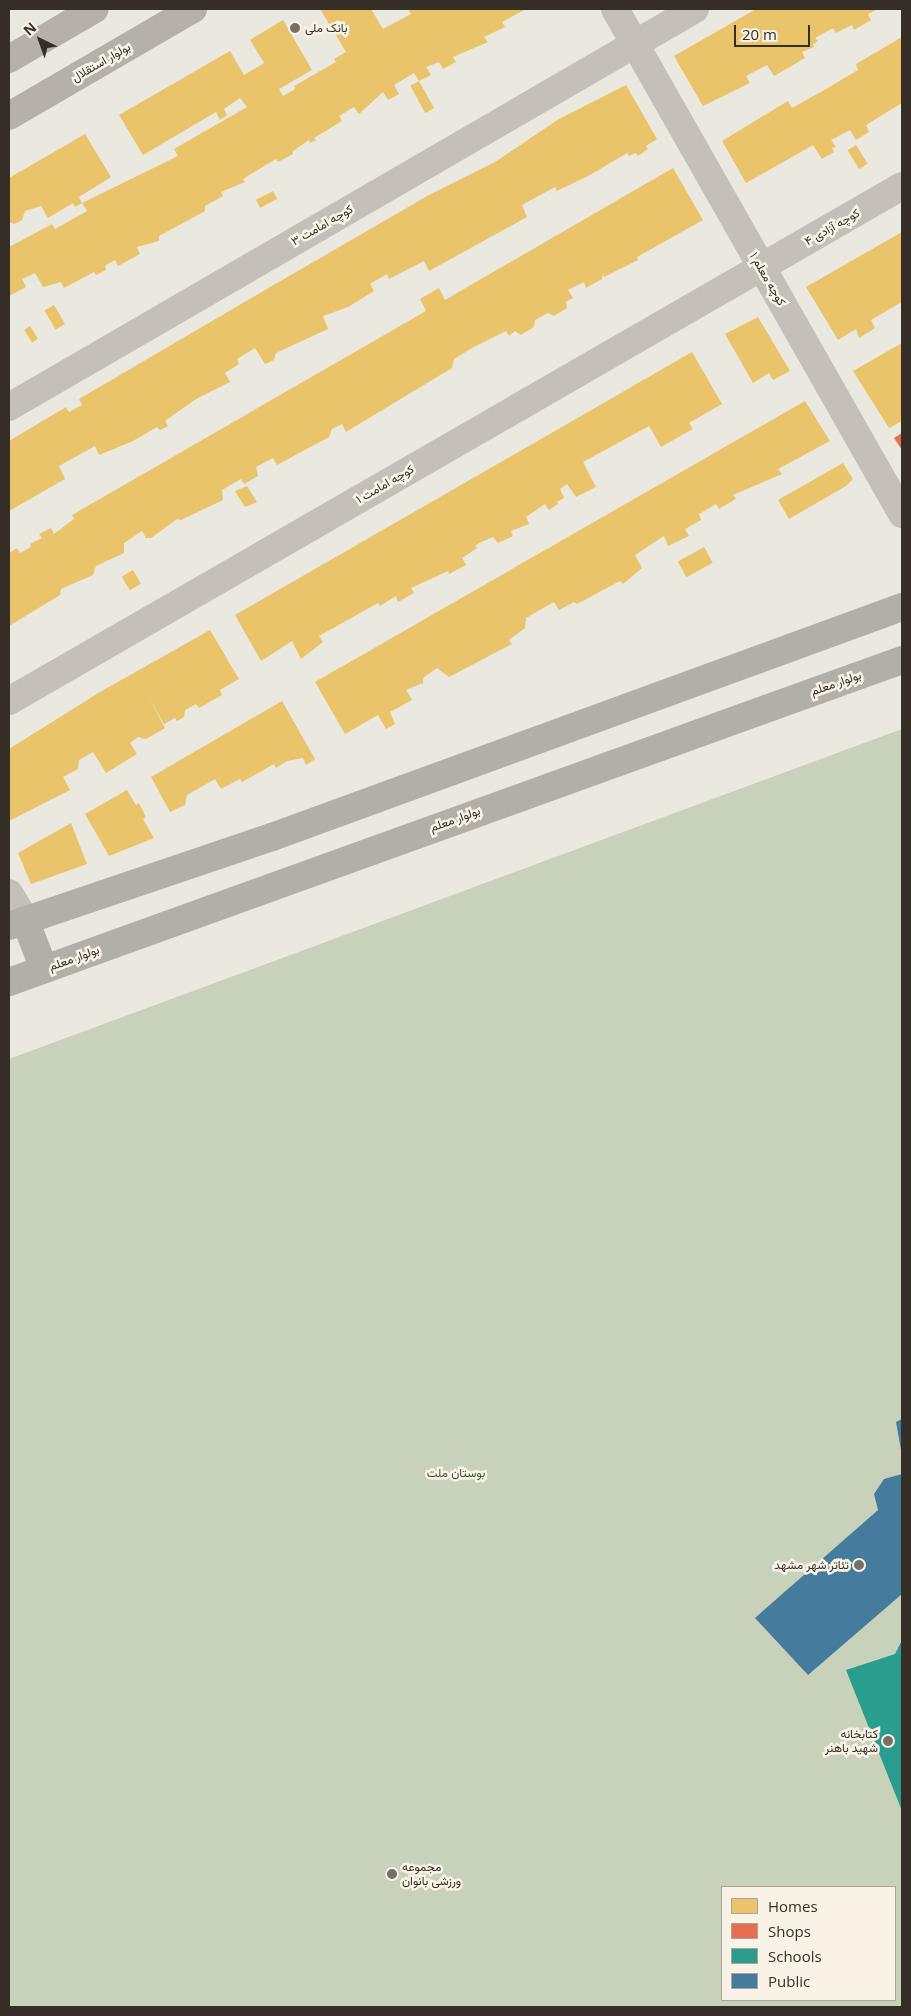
<!DOCTYPE html>
<html>
<head>
<meta charset="utf-8">
<style>
  body { margin:0 }
  #map { position:relative; width:911px; height:2016px; overflow:hidden; background:#ebe8df; font-family:"Open Sans",Vazirmatn,sans-serif }
  div>[style] { position:absolute }
  .green>* { inset:0; background:#c8d1ba }
  .homes>* { inset:0; background:#e9c46a; transform-origin:0 0 }
  .shops>* { inset:0; background:#e76f51 }
  .schools>* { inset:0; background:#2a9d8f }
  .public>* { inset:0; background:#457b9d }
  .minor>* { height:28px; margin:-14px; padding:0 14px; transform-origin:14px; border-radius:14px; background:#c4bfb8 }
  .secondary>* { height:28px; margin:-14px; padding:0 14px; transform-origin:14px; border-radius:14px; background:#b5b0a9 }
  .primary>* { height:28px; margin:-14px; padding:0 14px; transform-origin:14px; border-radius:14px; background:#b2aea8 }
  .dots>* { width:14px; height:14px; translate:-50% -50%; box-sizing:border-box; border:2px solid #f8f3e6; border-radius:50% }
  span { translate:-50% -50%; white-space:nowrap; text-align:center; line-height:1.15; -webkit-text-stroke:5px #f8f3e6; paint-order:stroke }
  .poi-label { font-size:12px; color:#342e27 }
  .left { translate:0 -50%; text-align:left }
  .right { translate:-100% -50%; text-align:right }
  .street-label { font-size:12px; color:#342e27 }
  .park-label { font-size:12px; color:#3d512d }
  .frame { position:absolute; inset:0; border:10px solid #342e27; pointer-events:none }
  .legend { position:absolute; left:721px; top:1886px; width:175px; height:115px; box-sizing:border-box; background:#f8f3e6; border:1px solid #aaa49a; margin:0; padding:6px 9px; list-style:none; font-size:15px; color:#342e27 }
  .legend li { display:flex; align-items:center; gap:10px; height:25px }
  .legend b { width:25px; border:1px solid #aaa49a }
  .north { position:absolute; left:15px; top:15px; width:50px; height:50px; -webkit-text-stroke:4px #f8f3e6; paint-order:stroke; rotate:318deg; font-size:14px; font-weight:700; line-height:20px; text-align:center; color:#342e27 }
  .north::after { content:''; display:block; margin:auto; width:18px; height:22px; background:#342e27; clip-path:polygon(50% 0,100% 100%,50% 72%,0 100%) }
  .scale { position:absolute; left:734px; top:25px; width:76px; height:22px; box-sizing:border-box; border:2px solid #342e27; border-top:0; padding-left:6px; font-size:15px; line-height:18px; white-space:nowrap; color:#342e27; -webkit-text-stroke:4px #f8f3e6; paint-order:stroke }
</style>
</head>
<body>
<div id="map">
  <div class="green">
    <i style="clip-path:polygon(evenodd,902px 729px,902px 2007px,9px 2007px,9px 1059px,902px 729px,722px 1887px,895px 1887px,895px 2000px,722px 2000px,722px 1887px)"></i>
  </div>
  <div class="homes">
    <i style="clip-path:polygon(320px 9px,371px 9px,383px 29px,411px 14px,408px 9px,526px 9px,502px 22px,505px 27px,484px 37px,488px 42px,453px 57px,456px 62px,443px 69px,439px 62px,426px 67px,431px 75px,419px 81px,414px 73px,394px 85px,399px 94px,388px 100px,383px 92px,359px 114px,354px 107px,339px 116px,342px 121px,314px 138px,316px 140px,310px 143px,309px 140px,293px 151px,293px 154px,278px 162px,276px 159px,243px 179px,245px 182px,221px 192px,223px 196px,205px 206px,205px 211px,159px 236px,159px 241px,137px 247px,140px 254px,118px 266px,115px 260px,105px 266px,106px 270px,96px 275px,94px 272px,64px 288px,61px 282px,43px 287px,35px 273px,22px 279px,26px 287px,9px 296px,9px 247px,52px 224px,55px 229px,87px 211px,82px 203px,75px 207px,73px 203px,48px 218px,41px 206px,25px 211px,22px 220px,14px 224px,9px 222px,9px 178px,85px 134px,111px 177px,79px 197px,82px 203px,178px 156px,174px 149px,247px 107px,240px 98px,224px 109px,227px 115px,220px 120px,216px 112px,143px 155px,119px 115px,230px 51px,244px 75px,264px 63px,250px 40px,283px 20px,312px 70px,279px 89px,283px 96px,295px 89px,294px 86px,336px 62px,334px 59px,346px 52px)"></i>
    <i style="clip-path:polygon(756px 9px,878px 9px,868px 14px,871px 20px,854px 30px,852px 25px,836px 33px,833px 28px,815px 38px,818px 41px,813px 44px,814px 47px,802px 52px,805px 58px,774px 76px,767px 65px,746px 76px,750px 83px,703px 106px,674px 56px)"></i>
    <i style="clip-path:polygon(902px 37px,902px 103px,866px 125px,869px 132px,856px 140px,850px 130px,831px 140px,836px 147px,832px 148px,834px 152px,822px 159px,813px 145px,746px 183px,722px 141px,788px 101px,792px 108px,826px 89px,858px 70px,856px 64px)"></i>
    <i style="left:419px;top:81px;width:31px;height:10px;rotate:61deg"></i>
    <i style="clip-path:polygon(626px 85px,657px 139px,646px 146px,648px 149px,638px 156px,636px 153px,629px 156px,627px 153px,590px 175px,557px 191px,555px 187px,522px 205px,527px 217px,429px 271px,424px 261px,389px 279px,387px 274px,370px 284px,374px 291px,348px 307px,323px 316px,328px 329px,276px 353px,274px 360px,265px 364px,255px 348px,237px 359px,239px 364px,225px 373px,230px 382px,196px 399px,165px 421px,168px 426px,160px 430px,157px 427px,133px 441px,99px 455px,95px 446px,59px 466px,65px 479px,9px 511px,9px 441px,66px 407px,69px 412px,82px 405px,79px 399px,265px 290px,429px 195px,495px 162px,559px 119px)"></i>
    <i style="left:856px;top:145px;width:22px;height:10px;rotate:58deg"></i>
    <i style="clip-path:polygon(673px 168px,703px 220px,637px 257px,638px 260px,604px 277px,603px 273px,602px 279px,586px 288px,584px 282px,568px 290px,573px 298px,566px 302px,567px 308px,554px 316px,548px 313px,535px 320px,534px 327px,521px 335px,515px 331px,509px 336px,506px 331px,472px 348px,454px 359px,452px 368px,346px 432px,342px 424px,332px 429px,329px 437px,277px 465px,273px 458px,256px 467px,258px 476px,244px 484px,241px 479px,222px 490px,223px 500px,181px 520px,177px 519px,151px 538px,146px 538px,142px 531px,124px 543px,124px 553px,96px 566px,93px 575px,61px 589px,60px 595px,9px 626px,9px 553px,17px 548px,20px 553px,31px 547px,30px 544px,42px 538px,39px 534px,51px 528px,54px 534px,74px 519px,72px 515px,426px 311px,420px 299px,439px 288px,445px 300px)"></i>
    <i style="left:273px;top:191px;width:9px;height:19px;rotate:63deg"></i>
    <i style="clip-path:polygon(902px 232px,902px 302px,871px 320px,875px 328px,859px 338px,856px 329px,838px 340px,806px 287px)"></i>
    <i style="left:54px;top:305px;width:22px;height:11px;rotate:60deg"></i>
    <i style="clip-path:polygon(758px 317px,790px 371px,773px 380px,769px 373px,753px 383px,725px 334px)"></i>
    <i style="left:30px;top:326px;width:15px;height:7px;rotate:58deg"></i>
    <i style="clip-path:polygon(902px 343px,902px 421px,889px 428px,853px 371px)"></i>
    <i style="clip-path:polygon(692px 352px,722px 404px,689px 423px,693px 429px,661px 447px,649px 426px,583px 462px,596px 487px,576px 497px,567px 484px,560px 489px,564px 498px,557px 502px,558px 504px,549px 510px,545px 504px,526px 517px,529px 524px,511px 531px,513px 536px,498px 543px,493px 537px,479px 543px,475px 546px,477px 548px,462px 558px,466px 565px,449px 574px,448px 571px,411px 588px,414px 593px,398px 602px,396px 596px,380px 606px,378px 603px,319px 636px,323px 642px,301px 659px,292px 641px,261px 661px,235px 615px)"></i>
    <i style="clip-path:polygon(805px 401px,830px 441px,778px 469px,782px 474px,733px 495px,736px 499px,719px 509px,716px 504px,699px 514px,701px 520px,685px 529px,689px 536px,668px 546px,664px 536px,635px 555px,642px 568px,623px 584px,620px 581px,577px 604px,574px 602px,559px 610px,554px 602px,526px 618px,525px 628px,509px 640px,512px 644px,449px 677px,437px 668px,423px 678px,423px 683px,406px 690px,412px 700px,390px 712px,395px 724px,386px 729px,378px 715px,345px 734px,315px 682px)"></i>
    <i style="clip-path:polygon(843px 463px,853px 479px,846px 486px,789px 519px,778px 500px)"></i>
    <i style="clip-path:polygon(247px 486px,257px 502px,245px 507px,235px 491px)"></i>
    <i style="left:704px;top:547px;width:18px;height:30px;rotate:61deg"></i>
    <i style="left:133px;top:570px;width:16px;height:13px;rotate:60deg"></i>
    <i style="clip-path:polygon(210px 630px,239px 679px,220px 690px,222px 695px,199px 708px,196px 704px,185px 710px,184px 717px,177px 721px,175px 718px,164px 724px,149px 698px,165px 728px,146px 739px,138px 737px,130px 743px,137px 754px,106px 773px,93px 752px,79px 760px,78px 769px,63px 777px,70px 790px,9px 821px,9px 749px,100px 692px)"></i>
    <i style="clip-path:polygon(282px 701px,315px 759px,306px 765px,303px 758px,287px 761px,276px 768px,274px 764px,242px 782px,240px 779px,221px 789px,215px 779px,187px 795px,185px 805px,170px 812px,151px 777px)"></i>
    <i style="clip-path:polygon(127px 790px,136px 805px,139px 803px,146px 817px,143px 819px,154px 838px,109px 856px,85px 814px)"></i>
    <i style="clip-path:polygon(71px 823px,87px 864px,31px 884px,18px 853px)"></i>
  </div>
  <div class="shops">
    <i style="clip-path:polygon(902px 433px,902px 450px,894px 438px)"></i>
  </div>
  <div class="schools">
    <i style="clip-path:polygon(902px 1640px,902px 1811px,846px 1670px,895px 1654px)"></i>
  </div>
  <div class="public">
    <i style="clip-path:polygon(902px 1419px,902px 1450px,901px 1450px,896px 1422px)"></i>
    <i style="clip-path:polygon(902px 1474px,902px 1594px,808px 1675px,755px 1618px,878px 1510px,874px 1494px,884px 1479px)"></i>
  </div>
  <div class="minor">
    <i style="left:615px;top:9px;width:581px;rotate:60.39deg"></i>
    <i style="left:9px;top:407px;width:793px;rotate:-30.12deg"></i>
    <i style="left:9px;top:701px;width:1031px;rotate:-29.97deg"></i>
    <i style="left:9px;top:893px;width:31px;rotate:59deg"></i>
  </div>
  <div class="secondary">
    <i style="left:9px;top:59px;width:99px;rotate:-30.2deg"></i>
    <i style="left:9px;top:116px;width:213px;rotate:-30.2deg"></i>
  </div>
  <div class="primary">
    <i style="left:25px;top:920px;width:53px;rotate:68.8deg"></i>
    <i style="left:9px;top:926px;width:278px;rotate:-18.7deg"></i>
    <i style="left:272px;top:837px;width:671px;rotate:-20.06deg"></i>
    <i style="left:9px;top:982px;width:949px;rotate:-19.83deg"></i>
  </div>
  <div class="dots">
    <i style="left:295px;top:28px;background:#746f67"></i>
    <i style="left:859px;top:1565px;background:#746f67"></i>
    <i style="left:888px;top:1741px;background:#746f67"></i>
    <i style="left:392px;top:1874px;background:#746f67"></i>
  </div>
  <div class="poi-label">
    <span class="left" style="left:305px;top:28px">بانک ملی</span>
    <span class="right" style="left:849px;top:1565px">تئاتر شهر مشهد</span>
    <span class="right" style="left:878px;top:1741px">کتابخانه<br>شهید باهنر</span>
    <span class="left" style="left:402px;top:1874px">مجموعه<br>ورزشی بانوان</span>
  </div>
  <div class="street-label">
    <span style="left:101px;top:62px;rotate:-30deg">بولوار استقلال</span>
    <span style="left:322px;top:225px;rotate:-30deg">کوچه امامت ۳</span>
    <span style="left:832px;top:227px;rotate:-30deg">کوچه آزادی ۴</span>
    <span style="left:768px;top:279px;rotate:60deg">کوچه معلم ۱</span>
    <span style="left:385px;top:484px;rotate:-30deg">کوچه امامت ۱</span>
    <span style="left:836px;top:683px;rotate:-19deg">بولوار معلم</span>
    <span style="left:455px;top:819px;rotate:-20deg">بولوار معلم</span>
    <span style="left:74px;top:958px;rotate:-20deg">بولوار معلم</span>
  </div>
  <div class="park-label">
    <span style="left:456px;top:1473px">بوستان ملت</span>
  </div>
  <div class="frame"></div>
  <ul class="legend">
  <li><b style="height:14px;background:#e9c46a"></b>Homes</li>
  <li><b style="height:14px;background:#e76f51"></b>Shops</li>
  <li><b style="height:14px;background:#2a9d8f"></b>Schools</li>
  <li><b style="height:14px;background:#457b9d"></b>Public</li>
  </ul>
  <div class="north">N</div>
  <div class="scale">20 m</div>
</div>
</body>
</html>
